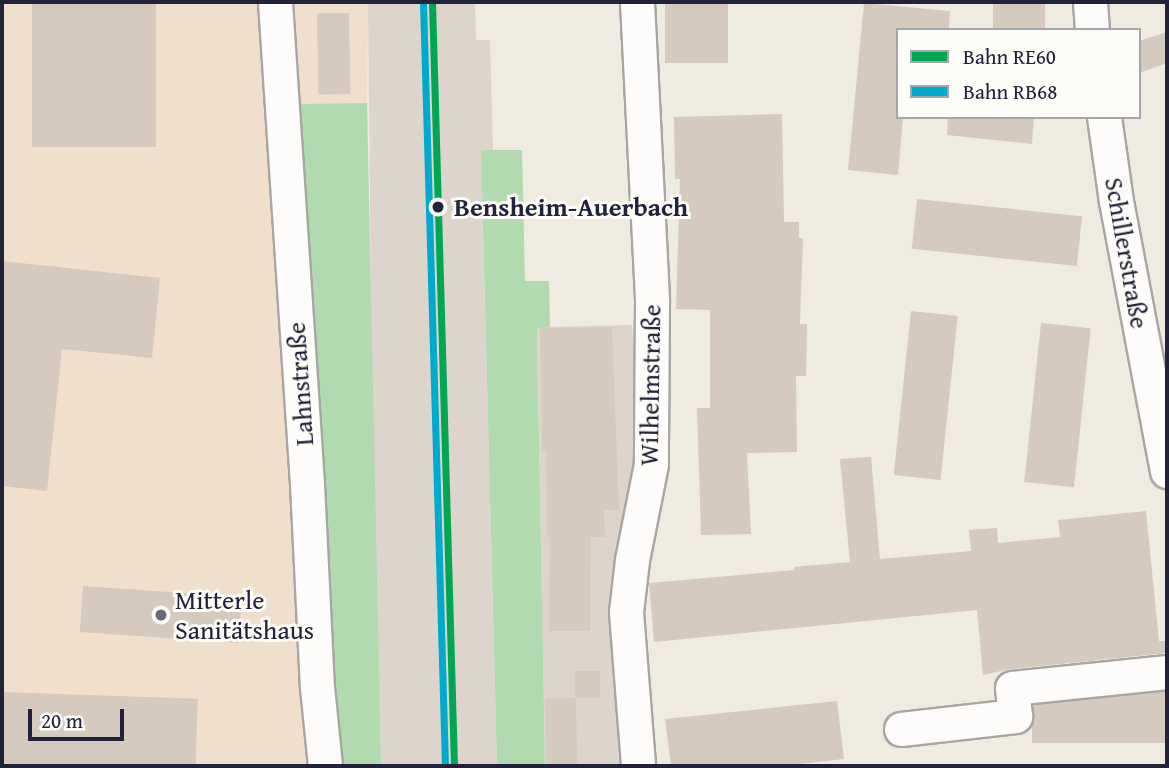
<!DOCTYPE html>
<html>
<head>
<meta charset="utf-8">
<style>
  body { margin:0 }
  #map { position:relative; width:1169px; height:768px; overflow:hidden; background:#efebe1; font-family:"Gentium Book Plus",serif }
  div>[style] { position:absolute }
  .built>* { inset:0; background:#f1dfcd }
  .industrial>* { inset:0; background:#ddd4cc }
  .green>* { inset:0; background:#b2dab1 }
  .building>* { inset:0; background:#d6cabe; transform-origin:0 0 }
  .roads { filter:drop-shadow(2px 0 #a8a5a3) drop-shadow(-2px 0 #a8a5a3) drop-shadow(0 2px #a8a5a3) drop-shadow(0 -2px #a8a5a3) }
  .street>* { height:33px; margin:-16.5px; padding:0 16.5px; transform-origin:16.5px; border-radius:16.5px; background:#fdfcfa }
  .rail-1>* { height:7px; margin:-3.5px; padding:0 3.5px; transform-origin:3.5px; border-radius:3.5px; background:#00a651 }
  .rail-2>* { height:7px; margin:-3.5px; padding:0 3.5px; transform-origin:3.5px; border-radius:3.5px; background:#00a9ce }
  .dots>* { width:19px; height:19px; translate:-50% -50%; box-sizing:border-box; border:4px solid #fdfcf7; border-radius:50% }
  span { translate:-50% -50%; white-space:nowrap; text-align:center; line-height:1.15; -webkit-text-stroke:6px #fdfcf7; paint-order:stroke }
  .stop-label { font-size:26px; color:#22223b; font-weight:700 }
  .left { translate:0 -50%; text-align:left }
  .street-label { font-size:26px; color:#22223b }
  .poi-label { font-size:26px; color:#22223b }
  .frame { position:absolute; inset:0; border:4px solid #22223b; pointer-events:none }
  .legend { position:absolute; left:896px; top:28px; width:245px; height:91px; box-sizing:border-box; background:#fdfcf7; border:2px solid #a5a5ac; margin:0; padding:9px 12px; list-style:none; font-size:21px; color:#22223b }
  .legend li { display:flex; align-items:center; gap:14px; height:35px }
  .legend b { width:35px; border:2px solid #a5a5ac }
  .scale { position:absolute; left:28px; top:709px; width:96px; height:32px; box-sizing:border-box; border:4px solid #22223b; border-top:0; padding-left:9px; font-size:21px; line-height:24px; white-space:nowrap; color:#22223b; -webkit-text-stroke:5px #fdfcf7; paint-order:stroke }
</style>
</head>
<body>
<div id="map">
  <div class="built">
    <i style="clip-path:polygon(2px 2px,368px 2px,367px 103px,290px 104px,338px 766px,2px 766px)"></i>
  </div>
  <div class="industrial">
    <i style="clip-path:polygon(368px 2px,475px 2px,476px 40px,490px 40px,493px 150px,481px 151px,497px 766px,381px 766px,373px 488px)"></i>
    <i style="clip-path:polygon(632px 325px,641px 474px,625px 766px,545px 766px,537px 327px)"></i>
  </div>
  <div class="green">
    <i style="clip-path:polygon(367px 103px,381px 766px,338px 766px,290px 104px)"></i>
    <i style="clip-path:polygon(481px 150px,522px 150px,525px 281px,549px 281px,550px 327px,537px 328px,545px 766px,497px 766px)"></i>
  </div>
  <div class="building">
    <i style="left:32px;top:2px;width:124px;height:145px"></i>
    <i style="left:665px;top:2px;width:63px;height:61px"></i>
    <i style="left:993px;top:2px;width:52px;height:28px"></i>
    <i style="clip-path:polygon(864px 3px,950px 11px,949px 30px,898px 30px,898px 117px,903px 117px,898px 175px,848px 170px)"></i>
    <i style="left:349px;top:13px;width:81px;height:32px;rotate:89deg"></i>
    <i style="clip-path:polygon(1167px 32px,1167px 63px,1139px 73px,1139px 41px)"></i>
    <i style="clip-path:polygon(782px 114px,784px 222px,799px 222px,799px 238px,803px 238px,800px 324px,807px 324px,806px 376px,796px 376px,797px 452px,747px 453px,751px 534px,701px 535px,697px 408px,710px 408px,710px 310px,676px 309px,680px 179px,675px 179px,674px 117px)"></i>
    <i style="clip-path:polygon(948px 117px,1034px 117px,1032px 144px,947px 135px)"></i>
    <i style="left:917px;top:199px;width:166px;height:50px;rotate:6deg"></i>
    <i style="clip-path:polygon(2px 261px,160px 278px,152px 358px,62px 349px,47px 491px,2px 486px)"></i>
    <i style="left:911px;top:311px;width:47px;height:165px;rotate:6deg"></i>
    <i style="left:1041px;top:323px;width:50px;height:160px;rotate:6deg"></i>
    <i style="clip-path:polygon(612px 327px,619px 510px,604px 510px,605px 537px,591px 537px,590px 631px,549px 631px,550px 537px,547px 537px,546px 450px,542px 450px,540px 328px)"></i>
    <i style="clip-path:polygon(871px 457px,880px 559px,971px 551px,969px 530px,997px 528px,998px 543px,1060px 537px,1058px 520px,1146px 511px,1159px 641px,1167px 641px,1167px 653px,1010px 669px,983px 675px,977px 610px,654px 642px,649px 583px,794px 570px,794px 567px,803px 566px,850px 562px,840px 459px)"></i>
    <i style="left:83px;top:586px;width:159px;height:46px;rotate:4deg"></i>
    <i style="left:575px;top:671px;width:25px;height:27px"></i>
    <i style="left:1167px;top:691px;width:52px;height:135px;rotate:90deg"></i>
    <i style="left:2px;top:692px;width:196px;height:74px;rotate:2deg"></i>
    <i style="left:576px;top:698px;width:68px;height:31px;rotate:89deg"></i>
    <i style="clip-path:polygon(837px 701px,844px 759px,782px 766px,671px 766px,665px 719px)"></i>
  </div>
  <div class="roads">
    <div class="street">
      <i style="left:275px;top:2px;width:483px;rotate:86.2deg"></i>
      <i style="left:307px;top:484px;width:203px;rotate:87.2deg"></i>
      <i style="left:317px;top:687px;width:79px;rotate:84.2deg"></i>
      <i style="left:637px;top:2px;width:300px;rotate:87.1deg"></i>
      <i style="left:652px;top:302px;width:162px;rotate:90.4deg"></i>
      <i style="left:651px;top:464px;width:98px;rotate:101.2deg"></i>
      <i style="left:632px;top:560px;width:52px;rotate:96.6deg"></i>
      <i style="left:626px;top:612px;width:154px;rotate:85.5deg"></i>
      <i style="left:1090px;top:2px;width:28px;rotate:86deg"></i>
      <i style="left:1104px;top:117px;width:85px;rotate:81.9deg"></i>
      <i style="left:1116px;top:201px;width:275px;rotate:79.3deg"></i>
      <i style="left:901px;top:729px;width:115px;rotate:-6.5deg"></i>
      <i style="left:1015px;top:716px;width:28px;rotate:-96deg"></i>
      <i style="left:1012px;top:688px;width:156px;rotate:-5.9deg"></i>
    </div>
  </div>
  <div class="rail-1">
    <i style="left:432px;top:2px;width:764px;rotate:88.35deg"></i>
  </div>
  <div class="rail-2">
    <i style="left:423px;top:2px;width:764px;rotate:88.35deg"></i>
  </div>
  <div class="dots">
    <i style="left:438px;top:207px;background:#22223b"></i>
    <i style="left:161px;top:615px;background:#6a6875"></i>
  </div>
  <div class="stop-label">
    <span class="left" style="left:454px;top:207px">Bensheim-Auerbach</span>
  </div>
  <div class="street-label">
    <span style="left:1127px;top:253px;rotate:80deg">Schillerstraße</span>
    <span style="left:300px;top:384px;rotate:-94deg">Lahnstraße</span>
    <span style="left:650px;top:385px;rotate:-89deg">Wilhelmstraße</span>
  </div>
  <div class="poi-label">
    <span class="left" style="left:175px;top:615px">Mitterle<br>Sanitätshaus</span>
  </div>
  <div class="frame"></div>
  <ul class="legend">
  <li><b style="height:9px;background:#00a651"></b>Bahn RE60</li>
  <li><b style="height:9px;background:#00a9ce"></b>Bahn RB68</li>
  </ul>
  <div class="scale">20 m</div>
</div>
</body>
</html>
